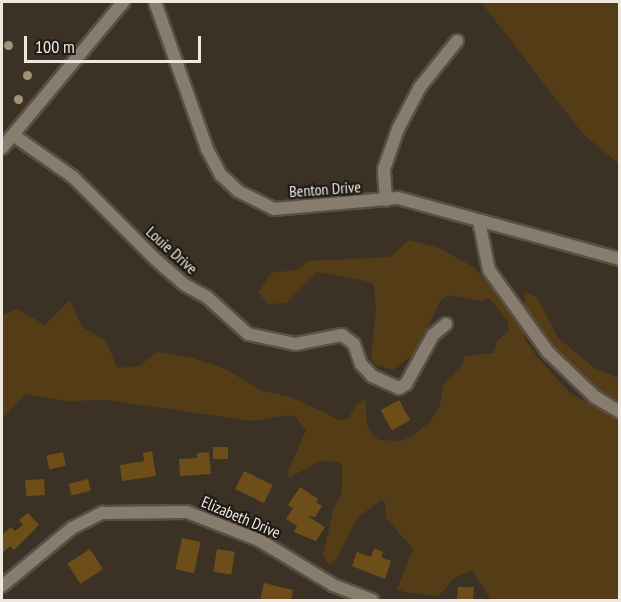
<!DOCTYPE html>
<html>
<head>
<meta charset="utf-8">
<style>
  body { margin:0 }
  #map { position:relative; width:621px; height:602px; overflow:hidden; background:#3b3225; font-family:"PT Sans Narrow",sans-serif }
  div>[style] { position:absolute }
  .green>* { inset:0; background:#543c16 }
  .building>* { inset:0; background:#6e4e18; transform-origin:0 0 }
  .roads { filter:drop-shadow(2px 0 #575045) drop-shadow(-2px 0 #575045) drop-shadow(0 2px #575045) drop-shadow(0 -2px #575045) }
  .minor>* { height:12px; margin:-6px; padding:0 6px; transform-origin:6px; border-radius:6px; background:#877c6d }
  .trees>* { width:9px; height:9px; margin:-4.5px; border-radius:50%; background:#a39279 }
  span { translate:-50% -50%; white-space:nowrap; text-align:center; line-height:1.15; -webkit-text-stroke:4.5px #1f1b15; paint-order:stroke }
  .street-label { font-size:16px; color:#eee8e0 }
  .frame { position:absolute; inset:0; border:3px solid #eee8e0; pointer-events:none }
  .scale { position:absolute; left:24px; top:36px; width:177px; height:27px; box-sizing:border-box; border:3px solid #eee8e0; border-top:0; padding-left:8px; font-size:18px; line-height:21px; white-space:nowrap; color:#eee8e0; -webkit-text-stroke:4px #1f1b15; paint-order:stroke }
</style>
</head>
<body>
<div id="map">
  <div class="green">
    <i style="clip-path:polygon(481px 2px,619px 2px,619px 164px,583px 134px)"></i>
    <i style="clip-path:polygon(409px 240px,439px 248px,475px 268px,525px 327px,524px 337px,538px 358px,571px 394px,619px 419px,619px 600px,491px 600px,472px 570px,453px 579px,439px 596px,405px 592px,397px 589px,413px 549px,386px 518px,385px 502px,381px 500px,357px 518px,336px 560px,329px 565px,323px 555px,334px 507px,342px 493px,342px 465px,340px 462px,319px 461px,289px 478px,288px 471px,306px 430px,296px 417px,288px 415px,252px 421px,107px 400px,68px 401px,25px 394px,2px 418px,2px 316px,17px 309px,45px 325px,70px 300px,82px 327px,106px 341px,117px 368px,139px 366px,157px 352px,193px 358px,225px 369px,260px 390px,291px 397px,340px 420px,348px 419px,356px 405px,365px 399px,367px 424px,373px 435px,379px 440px,400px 441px,411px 437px,430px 422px,439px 408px,444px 384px,461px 368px,465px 356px,493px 353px,497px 341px,509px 331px,507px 320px,489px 298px,482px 301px,448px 295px,441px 300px,414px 354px,393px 370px,376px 365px,371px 359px,376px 310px,374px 285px,366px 281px,317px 272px,286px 303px,269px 304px,258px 293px,271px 273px,296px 270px,309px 261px,391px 257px)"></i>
    <i style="clip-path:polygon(524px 292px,537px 297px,558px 338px,597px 370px,619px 378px,619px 408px,585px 386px,551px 351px,526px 316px)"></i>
  </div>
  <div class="building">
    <i style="left:399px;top:400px;width:23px;height:21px;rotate:61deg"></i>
    <i style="left:213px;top:447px;width:15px;height:12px"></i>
    <i style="clip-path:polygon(152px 451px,156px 476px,122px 481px,120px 465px,144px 461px,143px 453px)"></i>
    <i style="left:63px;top:452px;width:14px;height:17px;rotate:78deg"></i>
    <i style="clip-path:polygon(209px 452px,211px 474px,180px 476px,179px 459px,197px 458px,197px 453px)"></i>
    <i style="left:244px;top:471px;width:32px;height:20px;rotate:26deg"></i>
    <i style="left:44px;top:479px;width:16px;height:19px;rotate:86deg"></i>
    <i style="left:88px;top:479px;width:12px;height:20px;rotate:76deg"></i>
    <i style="clip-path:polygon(300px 487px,318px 499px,316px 502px,322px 506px,315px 517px,307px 516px,325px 527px,316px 541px,294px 532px,297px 526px,286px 519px,293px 508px,288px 505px)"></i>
    <i style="clip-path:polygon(28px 513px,39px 525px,14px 550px,10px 546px,2px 553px,2px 535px,11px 527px,15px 531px,23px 525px,19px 520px)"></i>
    <i style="left:182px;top:538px;width:19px;height:32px;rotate:12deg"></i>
    <i style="clip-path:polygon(374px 548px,383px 552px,381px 557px,391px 561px,385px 579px,352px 566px,357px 552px,371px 557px)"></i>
    <i style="left:90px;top:549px;width:24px;height:27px;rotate:57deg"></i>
    <i style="left:217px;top:549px;width:18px;height:23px;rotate:9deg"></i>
    <i style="clip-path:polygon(264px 583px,293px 590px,291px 600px,260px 600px)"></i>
    <i style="clip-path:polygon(458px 587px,474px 587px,473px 598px,477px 600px,457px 600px)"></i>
  </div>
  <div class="roads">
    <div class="minor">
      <i style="left:155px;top:2px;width:156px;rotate:70.5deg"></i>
      <i style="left:207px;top:149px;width:30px;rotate:62deg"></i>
      <i style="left:221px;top:175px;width:23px;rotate:43deg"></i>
      <i style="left:238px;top:191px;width:40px;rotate:26.6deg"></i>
      <i style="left:274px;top:209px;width:124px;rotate:-5.1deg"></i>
      <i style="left:398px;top:198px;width:230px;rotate:15.4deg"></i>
      <i style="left:13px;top:135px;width:73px;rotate:35deg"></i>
      <i style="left:73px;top:177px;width:115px;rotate:45deg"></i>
      <i style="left:154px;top:258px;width:41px;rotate:41.1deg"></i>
      <i style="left:185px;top:285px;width:26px;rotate:29deg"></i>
      <i style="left:208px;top:298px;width:54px;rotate:42deg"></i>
      <i style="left:248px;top:334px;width:49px;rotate:11.8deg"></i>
      <i style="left:296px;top:344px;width:47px;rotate:-11.1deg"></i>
      <i style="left:342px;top:335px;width:15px;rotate:37deg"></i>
      <i style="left:354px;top:344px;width:21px;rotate:71deg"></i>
      <i style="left:361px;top:364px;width:16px;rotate:47deg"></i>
      <i style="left:372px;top:376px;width:30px;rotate:24deg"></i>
      <i style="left:399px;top:388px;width:8px;rotate:-30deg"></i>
      <i style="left:406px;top:384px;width:56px;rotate:-61.1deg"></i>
      <i style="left:433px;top:335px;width:17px;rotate:-40deg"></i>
      <i style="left:2px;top:148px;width:190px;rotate:-50.3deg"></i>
      <i style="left:386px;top:200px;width:31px;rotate:-94deg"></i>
      <i style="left:384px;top:169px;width:42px;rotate:-70.7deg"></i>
      <i style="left:398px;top:129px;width:47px;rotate:-62.4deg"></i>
      <i style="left:420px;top:87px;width:59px;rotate:-51.2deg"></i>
      <i style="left:479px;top:221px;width:50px;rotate:78.5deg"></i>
      <i style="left:489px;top:270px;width:101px;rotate:54.3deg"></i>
      <i style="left:548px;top:352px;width:65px;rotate:43.8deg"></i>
      <i style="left:595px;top:397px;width:29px;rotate:31deg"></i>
      <i style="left:2px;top:586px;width:91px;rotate:-39.6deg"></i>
      <i style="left:72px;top:528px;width:34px;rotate:-27deg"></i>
      <i style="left:102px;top:513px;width:85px;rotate:-0.7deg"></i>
      <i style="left:187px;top:512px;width:77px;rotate:21.3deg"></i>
      <i style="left:259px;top:540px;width:87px;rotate:31.3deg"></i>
      <i style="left:333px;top:585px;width:42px;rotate:21deg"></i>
    </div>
  </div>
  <div class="trees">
    <i style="left:8px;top:45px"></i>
    <i style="left:27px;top:75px"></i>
    <i style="left:18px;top:99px"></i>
  </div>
  <div class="street-label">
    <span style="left:325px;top:189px;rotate:-4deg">Benton Drive</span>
    <span style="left:172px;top:250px;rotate:42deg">Louie Drive</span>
    <span style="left:241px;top:517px;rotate:23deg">Elizabeth Drive</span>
  </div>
  <div class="frame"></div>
  <div class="scale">100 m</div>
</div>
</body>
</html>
